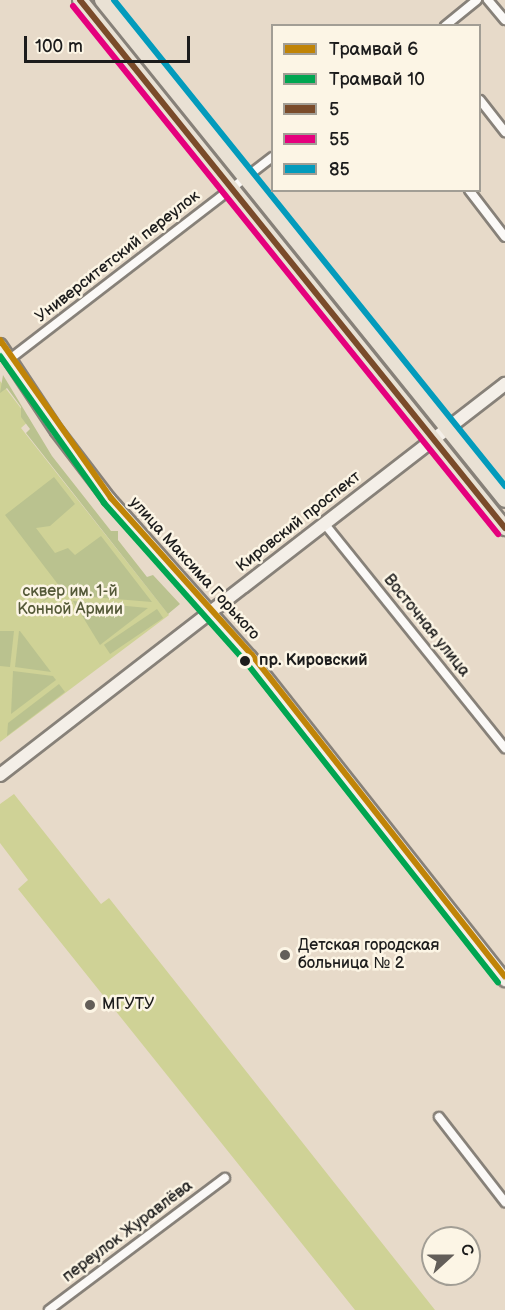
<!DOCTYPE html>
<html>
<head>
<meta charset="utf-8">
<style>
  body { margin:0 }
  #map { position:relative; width:505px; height:1310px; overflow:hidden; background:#e7dac9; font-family:"Balsamiq Sans",sans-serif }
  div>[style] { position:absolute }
  .green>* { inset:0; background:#cfd296 }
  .forest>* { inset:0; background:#bac28f; transform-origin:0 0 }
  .roads { filter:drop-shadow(2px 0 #878179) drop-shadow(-2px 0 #878179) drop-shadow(0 2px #878179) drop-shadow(0 -2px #878179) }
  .street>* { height:8px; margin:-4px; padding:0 4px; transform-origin:4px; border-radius:4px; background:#fbf9f7 }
  .secondary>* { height:12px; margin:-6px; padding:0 6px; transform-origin:6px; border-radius:6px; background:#f4efe8 }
  .primary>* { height:14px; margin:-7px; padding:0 7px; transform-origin:7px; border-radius:7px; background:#e9e1d4 }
  .bus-1>* { height:6px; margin:-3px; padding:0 3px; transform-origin:3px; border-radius:3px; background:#7a4b2a }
  .bus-2>* { height:6px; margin:-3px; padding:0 3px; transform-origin:3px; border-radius:3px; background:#e5007d }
  .bus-3>* { height:6px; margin:-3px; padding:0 3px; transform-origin:3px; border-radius:3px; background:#039bbc }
  .tram-1>* { height:6px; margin:-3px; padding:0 3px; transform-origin:3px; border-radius:3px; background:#c08407 }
  .tram-2>* { height:6px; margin:-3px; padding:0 3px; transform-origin:3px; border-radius:3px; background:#00a651 }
  .dots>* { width:16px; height:16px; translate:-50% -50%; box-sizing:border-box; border:3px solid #fcf5e5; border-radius:50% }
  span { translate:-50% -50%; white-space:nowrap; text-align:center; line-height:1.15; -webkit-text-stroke:5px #fcf5e5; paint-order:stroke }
  .street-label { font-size:16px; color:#1c1c1c }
  .park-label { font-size:16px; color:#545938 }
  .stop-label { font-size:16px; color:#1c1c1c; font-weight:700 }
  .left { translate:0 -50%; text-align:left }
  .poi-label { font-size:16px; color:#1c1c1c }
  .legend { position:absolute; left:271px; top:24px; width:210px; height:168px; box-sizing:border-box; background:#fcf5e5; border:2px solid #a29e95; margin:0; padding:8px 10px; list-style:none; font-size:18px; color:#1c1c1c }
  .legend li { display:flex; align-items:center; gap:12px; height:30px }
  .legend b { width:30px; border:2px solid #a29e95 }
  .north { position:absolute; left:421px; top:1226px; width:60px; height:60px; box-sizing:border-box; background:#fcf5e5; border:2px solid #a29e95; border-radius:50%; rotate:69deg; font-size:16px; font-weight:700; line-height:24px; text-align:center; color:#1c1c1c }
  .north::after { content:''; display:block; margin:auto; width:21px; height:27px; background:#635e59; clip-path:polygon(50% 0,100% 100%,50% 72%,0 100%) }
  .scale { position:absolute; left:24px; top:36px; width:166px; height:27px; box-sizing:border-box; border:3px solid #1c1c1c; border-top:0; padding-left:8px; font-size:18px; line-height:21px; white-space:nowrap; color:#1c1c1c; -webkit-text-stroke:4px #fcf5e5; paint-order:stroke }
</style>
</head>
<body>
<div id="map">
  <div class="green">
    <i style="clip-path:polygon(0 381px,30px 420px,21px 428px,169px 615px,0 742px)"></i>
    <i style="clip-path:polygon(14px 794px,101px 904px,109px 898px,435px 1310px,355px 1310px,18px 889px,28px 880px,0 843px,0 804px)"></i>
  </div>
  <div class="forest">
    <i style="clip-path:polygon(3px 375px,52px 456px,111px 531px,118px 531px,118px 540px,147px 577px,153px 575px,180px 604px,168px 614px,26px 433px,30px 429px,21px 417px,21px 407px,7px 388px,0 393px)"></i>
    <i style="clip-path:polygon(54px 477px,75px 504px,50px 526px,36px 528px,55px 553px,68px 548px,75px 555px,101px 536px,152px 602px,67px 595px,62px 590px,39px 604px,60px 587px,5px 515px)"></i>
    <i style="clip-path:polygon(73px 601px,148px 608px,100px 645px)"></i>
    <i style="left:157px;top:609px;width:11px;height:64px;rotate:56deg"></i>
    <i style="clip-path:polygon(0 631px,14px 631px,10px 667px,0 666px)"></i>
    <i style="clip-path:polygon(19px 631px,20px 631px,51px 672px,15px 667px)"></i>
    <i style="clip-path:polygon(13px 671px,53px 676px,56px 680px,11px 714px)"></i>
    <i style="clip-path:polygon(59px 684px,65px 692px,7px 736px,8px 723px)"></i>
  </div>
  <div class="roads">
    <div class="street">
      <i style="left:488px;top:0;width:26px;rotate:50deg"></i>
      <i style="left:445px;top:26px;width:41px;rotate:-39.1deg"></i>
      <i style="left:480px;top:100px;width:41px;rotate:52deg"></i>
      <i style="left:469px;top:190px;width:59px;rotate:52.5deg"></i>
      <i style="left:10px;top:359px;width:331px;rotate:-37.6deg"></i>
      <i style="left:324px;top:523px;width:289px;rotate:51.2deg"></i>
      <i style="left:439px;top:1117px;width:108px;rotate:52.2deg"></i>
      <i style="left:49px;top:1310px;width:220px;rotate:-36.9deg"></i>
    </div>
    <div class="secondary">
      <i style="left:0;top:345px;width:103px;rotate:56.5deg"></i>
      <i style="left:57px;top:431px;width:86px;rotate:52.6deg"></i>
      <i style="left:109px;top:499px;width:212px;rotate:48.3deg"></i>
      <i style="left:250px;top:657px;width:412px;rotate:51.7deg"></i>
      <i style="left:0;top:775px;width:639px;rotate:-37.75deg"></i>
    </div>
    <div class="primary">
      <i style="left:80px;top:0;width:678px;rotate:51.17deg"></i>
      <i style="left:102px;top:0;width:642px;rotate:51.13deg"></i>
    </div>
  </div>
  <div class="bus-1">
    <i style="left:80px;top:0;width:678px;rotate:51.17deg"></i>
  </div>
  <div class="bus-2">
    <i style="left:73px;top:6px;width:678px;rotate:51.17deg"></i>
  </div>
  <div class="bus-3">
    <i style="left:114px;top:0;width:624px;rotate:51.18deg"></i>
  </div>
  <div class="tram-1">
    <i style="left:0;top:340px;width:193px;rotate:54.9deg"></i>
    <i style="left:111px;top:498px;width:211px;rotate:48.1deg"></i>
    <i style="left:252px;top:655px;width:409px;rotate:51.8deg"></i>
  </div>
  <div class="tram-2">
    <i style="left:0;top:356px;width:180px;rotate:54.7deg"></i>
    <i style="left:104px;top:503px;width:212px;rotate:48.3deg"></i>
    <i style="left:245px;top:661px;width:409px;rotate:51.8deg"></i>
  </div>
  <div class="dots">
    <i style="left:245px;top:661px;background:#1c1c1c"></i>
    <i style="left:285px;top:955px;background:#635e59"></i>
    <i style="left:90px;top:1005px;background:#635e59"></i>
  </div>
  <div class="street-label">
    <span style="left:118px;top:257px;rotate:-38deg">Университетский переулок</span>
    <span style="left:299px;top:522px;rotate:-38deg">Кировский проспект</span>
    <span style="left:194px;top:569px;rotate:48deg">улица Максима Горького</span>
    <span style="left:426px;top:626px;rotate:51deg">Восточная улица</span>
    <span style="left:128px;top:1232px;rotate:-37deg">переулок Журавлёва</span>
  </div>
  <div class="park-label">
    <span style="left:70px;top:601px">сквер им. 1-й<br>Конной Армии</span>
  </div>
  <div class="stop-label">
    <span class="left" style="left:259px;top:661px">пр. Кировский</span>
  </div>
  <div class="poi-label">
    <span class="left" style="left:298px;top:955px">Детская городская<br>больница № 2</span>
    <span class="left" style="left:102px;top:1005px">МГУТУ</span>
  </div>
  <ul class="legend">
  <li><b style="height:8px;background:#c08407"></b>Трамвай 6</li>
  <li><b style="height:8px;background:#00a651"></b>Трамвай 10</li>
  <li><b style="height:8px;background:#7a4b2a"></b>5</li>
  <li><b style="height:8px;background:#e5007d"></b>55</li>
  <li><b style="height:8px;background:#039bbc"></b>85</li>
  </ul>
  <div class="north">С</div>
  <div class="scale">100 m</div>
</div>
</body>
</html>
